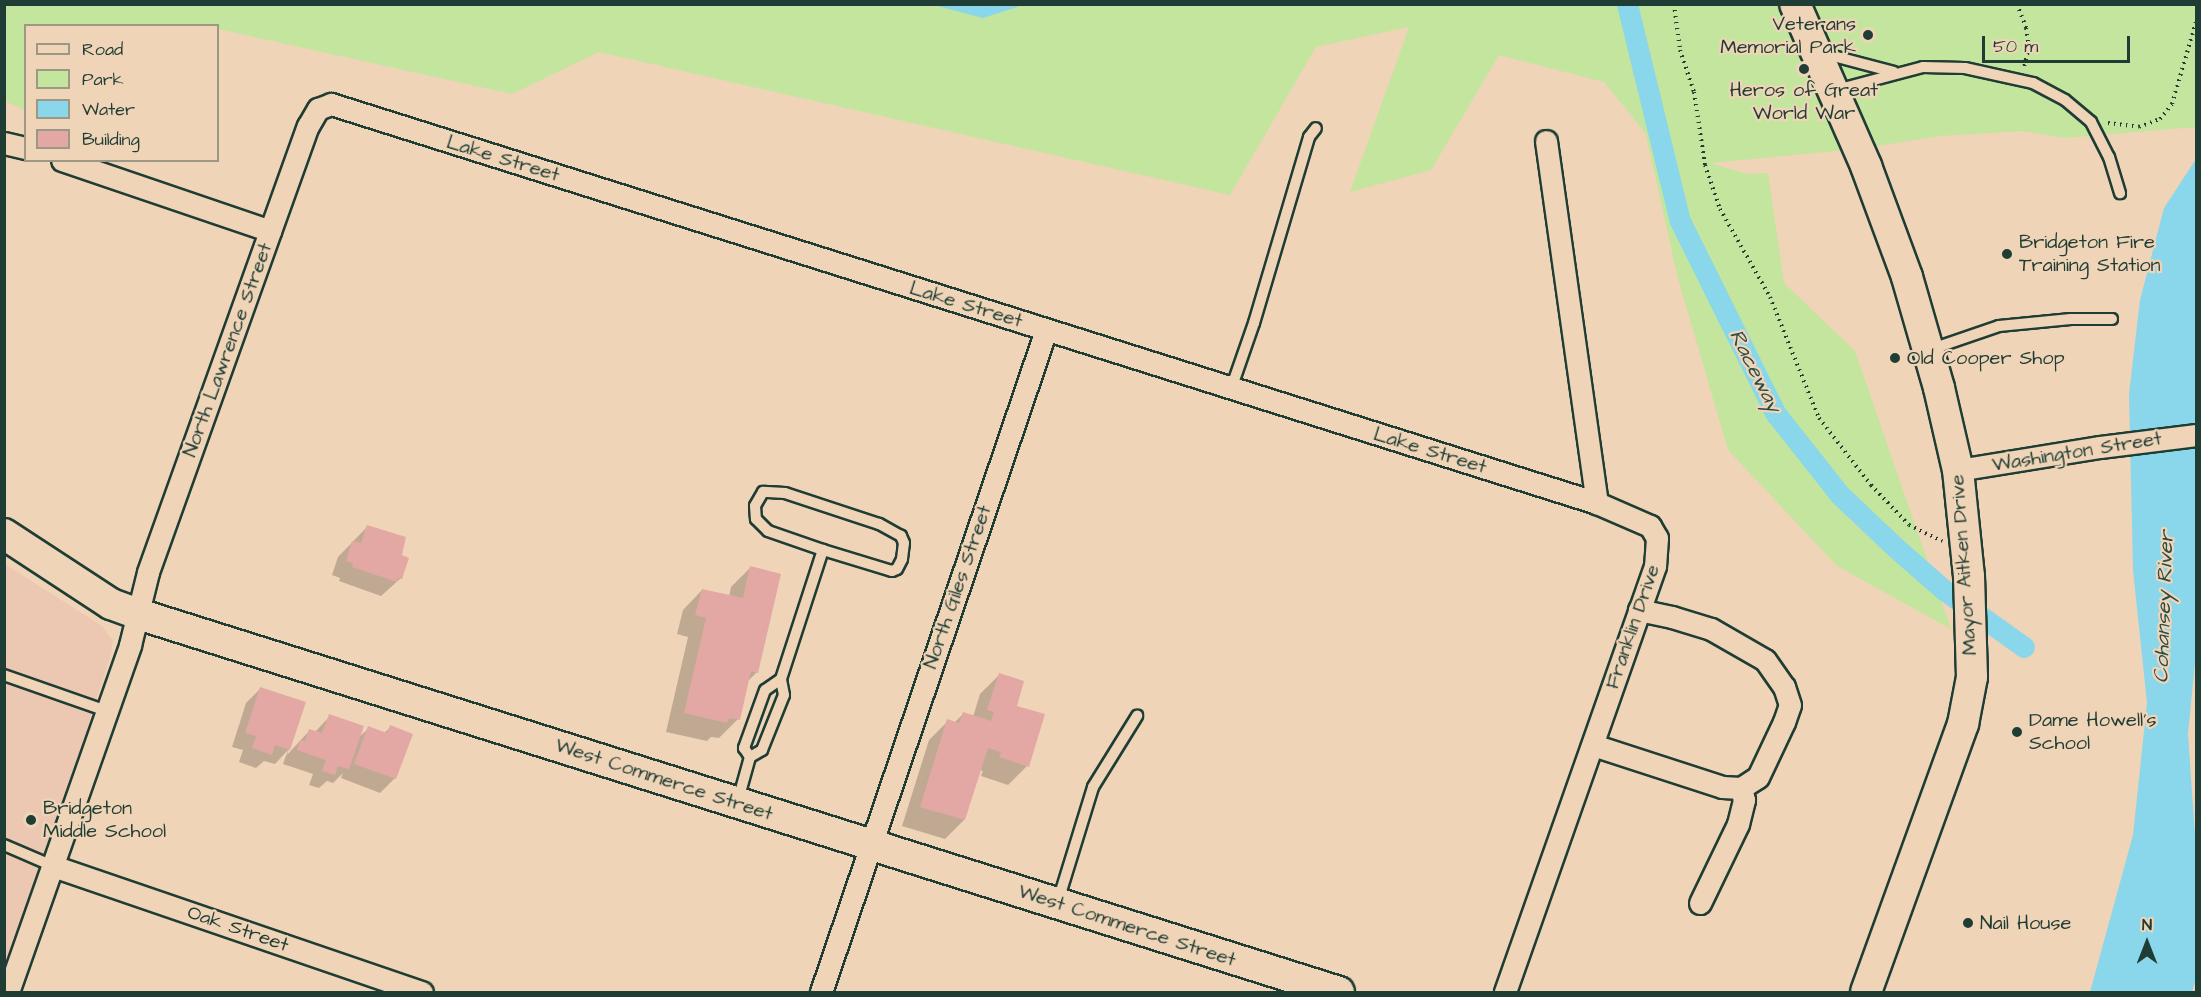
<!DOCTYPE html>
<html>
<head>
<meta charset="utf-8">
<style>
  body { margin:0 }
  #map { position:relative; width:2201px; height:997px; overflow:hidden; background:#f0d4b7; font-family:"Architects Daughter",sans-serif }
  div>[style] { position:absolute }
  .built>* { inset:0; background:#ecc7b1 }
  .green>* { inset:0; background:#c3e59e }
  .water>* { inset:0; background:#8ad6ea }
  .shadow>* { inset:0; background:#0003 }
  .canal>* { height:21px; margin:-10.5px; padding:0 10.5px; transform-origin:10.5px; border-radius:10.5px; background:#8ad6ea }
  .building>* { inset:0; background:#e3a8a4 }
  .path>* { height:4px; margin-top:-2px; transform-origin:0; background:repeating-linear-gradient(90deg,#1f3d34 0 1.5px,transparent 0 6px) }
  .roads { filter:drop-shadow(2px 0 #1f3d34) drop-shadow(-2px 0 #1f3d34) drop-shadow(0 2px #1f3d34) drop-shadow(0 -2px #1f3d34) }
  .lane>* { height:10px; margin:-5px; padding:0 5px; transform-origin:5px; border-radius:5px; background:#f0d4b7 }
  .street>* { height:21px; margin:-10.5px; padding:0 10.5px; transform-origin:10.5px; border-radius:10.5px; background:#f0d4b7 }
  .secondary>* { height:30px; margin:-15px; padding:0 15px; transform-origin:15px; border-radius:15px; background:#f0d4b7 }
  .dots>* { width:16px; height:16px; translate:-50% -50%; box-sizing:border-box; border:3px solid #f0d4b7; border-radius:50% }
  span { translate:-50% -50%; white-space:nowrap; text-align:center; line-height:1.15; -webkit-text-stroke:4.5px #f0d4b7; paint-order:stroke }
  .poi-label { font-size:20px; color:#1f3d34 }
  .right { translate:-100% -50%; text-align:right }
  .left { translate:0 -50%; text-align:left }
  .street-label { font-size:20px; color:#1f3d34 }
  .water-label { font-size:21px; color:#2a4c46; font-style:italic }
  .frame { position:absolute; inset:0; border:6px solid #1f3d34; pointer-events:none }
  .legend { position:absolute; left:24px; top:24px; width:195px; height:138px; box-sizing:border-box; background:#f0d4b7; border:2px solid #9c9883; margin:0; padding:8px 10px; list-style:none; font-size:18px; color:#1f3d34 }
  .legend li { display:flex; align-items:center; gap:12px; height:30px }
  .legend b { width:30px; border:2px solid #9c9883 }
  .north { position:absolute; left:2117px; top:913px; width:60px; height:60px; -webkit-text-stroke:4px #f0d4b7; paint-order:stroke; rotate:0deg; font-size:16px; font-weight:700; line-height:24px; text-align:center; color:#1f3d34 }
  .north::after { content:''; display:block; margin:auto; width:21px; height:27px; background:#1f3d34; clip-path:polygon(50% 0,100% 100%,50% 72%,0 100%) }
  .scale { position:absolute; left:1982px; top:36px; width:148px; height:27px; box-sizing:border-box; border:3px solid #1f3d34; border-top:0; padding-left:8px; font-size:18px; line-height:21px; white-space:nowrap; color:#1f3d34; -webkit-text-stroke:4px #f0d4b7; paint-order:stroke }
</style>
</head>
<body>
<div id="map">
  <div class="built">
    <i style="clip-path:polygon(5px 564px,102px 626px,113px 641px,110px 657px,5px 983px)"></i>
  </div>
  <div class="green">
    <i style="clip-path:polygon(5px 4px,2196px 5px,2196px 127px,2065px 138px,2023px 131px,1940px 136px,1858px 149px,1710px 163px,1747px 174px,1768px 173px,1784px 283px,1855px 351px,1951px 629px,1837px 566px,1728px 450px,1677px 275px,1646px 134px,1604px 82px,1499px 55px,1431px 170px,1350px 192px,1409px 27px,1316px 47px,1230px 195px,599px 52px,512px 94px,218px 29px,218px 26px,26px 26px,25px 110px,5px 101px)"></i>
  </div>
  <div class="water">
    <i style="clip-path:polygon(934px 5px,1023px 4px,1023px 5px,983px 18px)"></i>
    <i style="clip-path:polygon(2196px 159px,2196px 652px,2188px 734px,2196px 850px,2196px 978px,2192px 992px,2090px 992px,2133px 835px,2147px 703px,2133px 570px,2129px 394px,2140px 300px,2164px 208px)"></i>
  </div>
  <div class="shadow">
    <i style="clip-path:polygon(367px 527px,401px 556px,401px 578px,381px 596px,339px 581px,340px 578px,332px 575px,338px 557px)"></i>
    <i style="clip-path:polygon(750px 568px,757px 672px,747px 682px,738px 719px,719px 738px,711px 737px,707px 741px,666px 732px,688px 637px,677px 634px,683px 610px,702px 590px,729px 597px,731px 587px)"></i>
    <i style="clip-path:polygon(999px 675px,1015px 707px,1027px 766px,1008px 785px,981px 776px,983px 771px,979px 770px,964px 820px,945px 839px,902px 826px,929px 740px,948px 721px,954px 723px,963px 714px,973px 717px,980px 694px)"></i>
    <i style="clip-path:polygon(260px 689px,304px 703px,287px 755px,310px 730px,315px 732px,330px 716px,358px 738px,369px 728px,384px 733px,391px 727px,395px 778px,380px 793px,341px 778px,343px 773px,333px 783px,327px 781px,319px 788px,309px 785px,313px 774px,283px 764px,288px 750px,275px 764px,264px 761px,256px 768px,239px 762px,243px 750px,232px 747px,246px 703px)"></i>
  </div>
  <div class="canal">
    <i style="left:1627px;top:4px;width:223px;rotate:76.3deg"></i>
    <i style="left:1680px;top:221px;width:216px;rotate:63.6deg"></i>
    <i style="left:1776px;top:414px;width:103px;rotate:51.7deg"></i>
    <i style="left:1840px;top:495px;width:77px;rotate:43.4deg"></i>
    <i style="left:1896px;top:548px;width:64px;rotate:41.2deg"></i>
    <i style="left:1944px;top:590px;width:98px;rotate:35.5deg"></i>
  </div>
  <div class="building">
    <i style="clip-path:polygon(367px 525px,406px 537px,402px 555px,409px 558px,402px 579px,398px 578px,397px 582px,352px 567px,353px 563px,346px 561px,352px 541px,361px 543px)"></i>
    <i style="clip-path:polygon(750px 566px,781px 574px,758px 673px,751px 671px,740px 720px,729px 718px,727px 723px,684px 713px,706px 618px,695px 615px,702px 589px,743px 598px)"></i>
    <i style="clip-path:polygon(999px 673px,1024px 681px,1017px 706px,1045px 714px,1029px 767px,999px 757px,1001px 752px,988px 748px,965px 820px,920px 807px,947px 719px,959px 723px,963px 712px,991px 721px,994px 712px,987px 710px)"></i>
    <i style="clip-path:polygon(260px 687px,306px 702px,290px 750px,275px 745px,272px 755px,252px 748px,256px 736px,245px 733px)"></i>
    <i style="clip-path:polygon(329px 714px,364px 726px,349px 769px,338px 766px,335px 775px,322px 771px,326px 760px,297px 750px,300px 740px,305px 741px,309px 729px,322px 733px)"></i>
    <i style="clip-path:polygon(390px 725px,413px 734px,396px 779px,354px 764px,368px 726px,387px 733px)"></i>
  </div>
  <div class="path">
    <i style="left:1674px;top:4px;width:46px;rotate:82.6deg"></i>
    <i style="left:1680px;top:50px;width:44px;rotate:71.6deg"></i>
    <i style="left:1694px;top:92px;width:74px;rotate:81.4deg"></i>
    <i style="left:1705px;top:165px;width:46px;rotate:71.2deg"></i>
    <i style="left:1720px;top:209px;width:101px;rotate:60.4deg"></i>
    <i style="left:1770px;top:297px;width:131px;rotate:68deg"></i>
    <i style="left:1819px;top:418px;width:85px;rotate:52.2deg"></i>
    <i style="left:1871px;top:485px;width:55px;rotate:46.5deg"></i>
    <i style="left:1909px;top:525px;width:37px;rotate:26deg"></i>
    <i style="left:2017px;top:4px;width:26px;rotate:69deg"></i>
    <i style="left:2026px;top:28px;width:19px;rotate:81deg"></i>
    <i style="left:2029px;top:47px;width:21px;rotate:104deg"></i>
    <i style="left:2108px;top:123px;width:31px;rotate:7deg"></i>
    <i style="left:2139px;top:127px;width:22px;rotate:-21deg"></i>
    <i style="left:2160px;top:119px;width:19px;rotate:-51deg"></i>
    <i style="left:2172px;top:104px;width:85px;rotate:-73.7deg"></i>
  </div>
  <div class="roads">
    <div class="lane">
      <i style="left:1822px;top:53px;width:74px;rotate:14.8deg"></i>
      <i style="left:1836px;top:90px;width:90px;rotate:-14.8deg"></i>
      <i style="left:1923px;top:67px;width:42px;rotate:1.4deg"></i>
      <i style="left:1965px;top:68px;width:70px;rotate:12.4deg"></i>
      <i style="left:2033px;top:83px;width:36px;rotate:28deg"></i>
      <i style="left:2065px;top:100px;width:34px;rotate:40deg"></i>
      <i style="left:2091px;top:122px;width:39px;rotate:63deg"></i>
      <i style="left:2109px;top:157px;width:38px;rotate:73deg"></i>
      <i style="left:1929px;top:350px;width:74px;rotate:-18.9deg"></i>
      <i style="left:1999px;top:326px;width:72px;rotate:-5.6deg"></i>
      <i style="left:2071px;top:319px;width:41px"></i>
      <i style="left:1231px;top:389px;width:70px;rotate:-70.8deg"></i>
      <i style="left:1254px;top:323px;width:194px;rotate:-73.5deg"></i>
      <i style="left:1309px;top:137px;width:11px;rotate:-52deg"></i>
      <i style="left:4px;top:675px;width:109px;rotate:19.3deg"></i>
      <i style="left:781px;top:679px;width:136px;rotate:-72deg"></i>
      <i style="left:823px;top:550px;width:72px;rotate:16.9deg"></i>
      <i style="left:892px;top:571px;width:5px;rotate:-22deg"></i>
      <i style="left:897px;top:569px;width:11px;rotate:-63deg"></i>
      <i style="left:902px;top:559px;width:16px;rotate:-83deg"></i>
      <i style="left:904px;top:543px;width:8px;rotate:-113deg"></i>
      <i style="left:901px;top:536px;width:25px;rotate:-151deg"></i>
      <i style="left:879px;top:524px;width:99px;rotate:-161.7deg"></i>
      <i style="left:785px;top:493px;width:22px;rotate:-177deg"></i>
      <i style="left:763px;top:492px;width:16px;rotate:120deg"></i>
      <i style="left:755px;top:506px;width:13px;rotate:86deg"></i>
      <i style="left:756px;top:519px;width:17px;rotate:45deg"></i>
      <i style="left:768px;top:531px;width:58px;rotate:19.1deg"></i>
      <i style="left:738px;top:800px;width:45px;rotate:-74.4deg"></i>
      <i style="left:750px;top:757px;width:14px;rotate:-30deg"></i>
      <i style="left:762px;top:750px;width:59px;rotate:-68.2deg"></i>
      <i style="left:784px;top:695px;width:16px;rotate:-101deg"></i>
      <i style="left:781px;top:679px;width:19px;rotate:145deg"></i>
      <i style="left:765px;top:690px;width:62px;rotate:109.9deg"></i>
      <i style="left:744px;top:748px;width:11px;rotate:56deg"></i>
      <i style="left:4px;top:845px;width:53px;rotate:23.2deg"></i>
      <i style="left:1058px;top:901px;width:119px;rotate:-72.9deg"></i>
      <i style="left:1093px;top:787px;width:84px;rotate:-58.2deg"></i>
    </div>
    <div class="street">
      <i style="left:1546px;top:141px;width:366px;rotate:82deg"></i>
      <i style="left:4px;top:143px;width:23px;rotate:13deg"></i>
      <i style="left:62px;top:160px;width:220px;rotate:18.8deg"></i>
      <i style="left:1958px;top:470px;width:144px;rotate:-9.2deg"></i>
      <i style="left:2100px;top:447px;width:97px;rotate:-7.1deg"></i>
      <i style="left:1593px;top:745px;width:136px;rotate:18deg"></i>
      <i style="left:1722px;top:787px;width:19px;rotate:3deg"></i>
      <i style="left:1741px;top:788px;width:20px;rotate:-33deg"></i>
      <i style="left:1758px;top:777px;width:61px;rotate:-64.7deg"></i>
      <i style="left:1784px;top:722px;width:18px;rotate:-71deg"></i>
      <i style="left:1790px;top:705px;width:19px;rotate:-108deg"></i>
      <i style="left:1784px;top:687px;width:33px;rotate:-125deg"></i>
      <i style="left:1765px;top:660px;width:62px;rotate:-150.1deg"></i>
      <i style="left:1711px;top:629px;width:41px;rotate:-162.9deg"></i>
      <i style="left:1672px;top:617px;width:34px;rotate:-168deg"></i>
      <i style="left:53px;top:866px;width:390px;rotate:18.9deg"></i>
      <i style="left:1700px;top:903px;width:88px;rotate:-64.3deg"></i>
      <i style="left:1738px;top:824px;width:25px;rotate:-76deg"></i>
      <i style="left:1744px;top:800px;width:12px;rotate:-104deg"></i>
      <i style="left:8px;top:992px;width:368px;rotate:-70.6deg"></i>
      <i style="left:130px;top:645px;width:75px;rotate:-76.1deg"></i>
      <i style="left:148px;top:572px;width:474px;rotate:-70.3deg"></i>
      <i style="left:308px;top:126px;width:20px;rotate:-60deg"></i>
      <i style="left:318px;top:109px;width:14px;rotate:-21deg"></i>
      <i style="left:331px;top:104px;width:1327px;rotate:17.49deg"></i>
      <i style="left:1597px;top:503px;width:58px;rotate:23.5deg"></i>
      <i style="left:1650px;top:526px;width:14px;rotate:60deg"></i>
      <i style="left:1657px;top:538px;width:28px;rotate:94deg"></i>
      <i style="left:1655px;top:566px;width:452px;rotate:109.4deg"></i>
      <i style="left:821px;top:992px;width:699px;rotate:-71.23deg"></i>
    </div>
    <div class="secondary">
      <i style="left:1795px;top:4px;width:177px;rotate:66.3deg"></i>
      <i style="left:1866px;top:166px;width:118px;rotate:69.7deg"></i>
      <i style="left:1907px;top:277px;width:116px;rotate:73.9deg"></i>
      <i style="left:1939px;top:388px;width:84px;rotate:77deg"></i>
      <i style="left:1958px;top:470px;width:107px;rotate:84.1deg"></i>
      <i style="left:1969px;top:576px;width:101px;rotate:88.3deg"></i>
      <i style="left:1972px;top:677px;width:48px;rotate:100.8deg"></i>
      <i style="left:1963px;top:724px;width:285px;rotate:109.9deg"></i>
      <i style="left:4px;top:534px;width:128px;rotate:33.2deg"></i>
      <i style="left:111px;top:604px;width:29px;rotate:20deg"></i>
      <i style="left:138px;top:614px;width:1259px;rotate:17.47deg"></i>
    </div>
  </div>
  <div class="dots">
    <i style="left:1868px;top:35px;background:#1f3d34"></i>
    <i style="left:1804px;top:69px;background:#1f3d34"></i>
    <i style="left:2007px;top:254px;background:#1f3d34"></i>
    <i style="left:1895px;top:358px;background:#1f3d34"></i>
    <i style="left:2017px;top:732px;background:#1f3d34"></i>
    <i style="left:31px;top:820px;background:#1f3d34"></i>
    <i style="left:1968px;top:923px;background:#1f3d34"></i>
  </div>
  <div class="poi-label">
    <span class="right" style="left:1856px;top:36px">Veterans<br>Memorial Park</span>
    <span style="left:1804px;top:102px">Heros of Great<br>World War</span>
    <span class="left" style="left:2019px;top:254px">Bridgeton Fire<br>Training Station</span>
    <span class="left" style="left:1907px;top:358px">Old Cooper Shop</span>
    <span class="left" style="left:2029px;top:732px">Dame Howell's<br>School</span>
    <span class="left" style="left:43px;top:820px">Bridgeton<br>Middle School</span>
    <span class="left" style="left:1980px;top:923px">Nail House</span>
  </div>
  <div class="street-label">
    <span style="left:503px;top:159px;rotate:17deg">Lake Street</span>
    <span style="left:966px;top:305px;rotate:17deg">Lake Street</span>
    <span style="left:228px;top:350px;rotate:-70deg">North Lawrence Street</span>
    <span style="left:1430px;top:451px;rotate:17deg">Lake Street</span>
    <span style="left:2077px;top:452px;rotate:-9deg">Washington Street</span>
    <span style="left:1964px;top:565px;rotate:-94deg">Mayor Aitken Drive</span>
    <span style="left:958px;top:587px;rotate:-71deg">North Giles Street</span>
    <span style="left:1633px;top:627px;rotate:-71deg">Franklin Drive</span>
    <span style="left:664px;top:780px;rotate:18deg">West Commerce Street</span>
    <span style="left:1127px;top:926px;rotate:18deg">West Commerce Street</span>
    <span style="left:238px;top:929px;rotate:19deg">Oak Street</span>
  </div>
  <div class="water-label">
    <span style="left:1755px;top:371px;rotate:63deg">Raceway</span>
    <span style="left:2164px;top:607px;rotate:-88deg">Cohansey River</span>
  </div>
  <div class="frame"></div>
  <ul class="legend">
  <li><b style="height:8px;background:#f0d4b7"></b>Road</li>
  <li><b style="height:16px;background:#c3e59e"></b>Park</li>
  <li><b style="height:16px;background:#8ad6ea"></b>Water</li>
  <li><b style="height:16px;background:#e3a8a4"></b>Building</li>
  </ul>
  <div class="north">N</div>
  <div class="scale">50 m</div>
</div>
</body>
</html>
